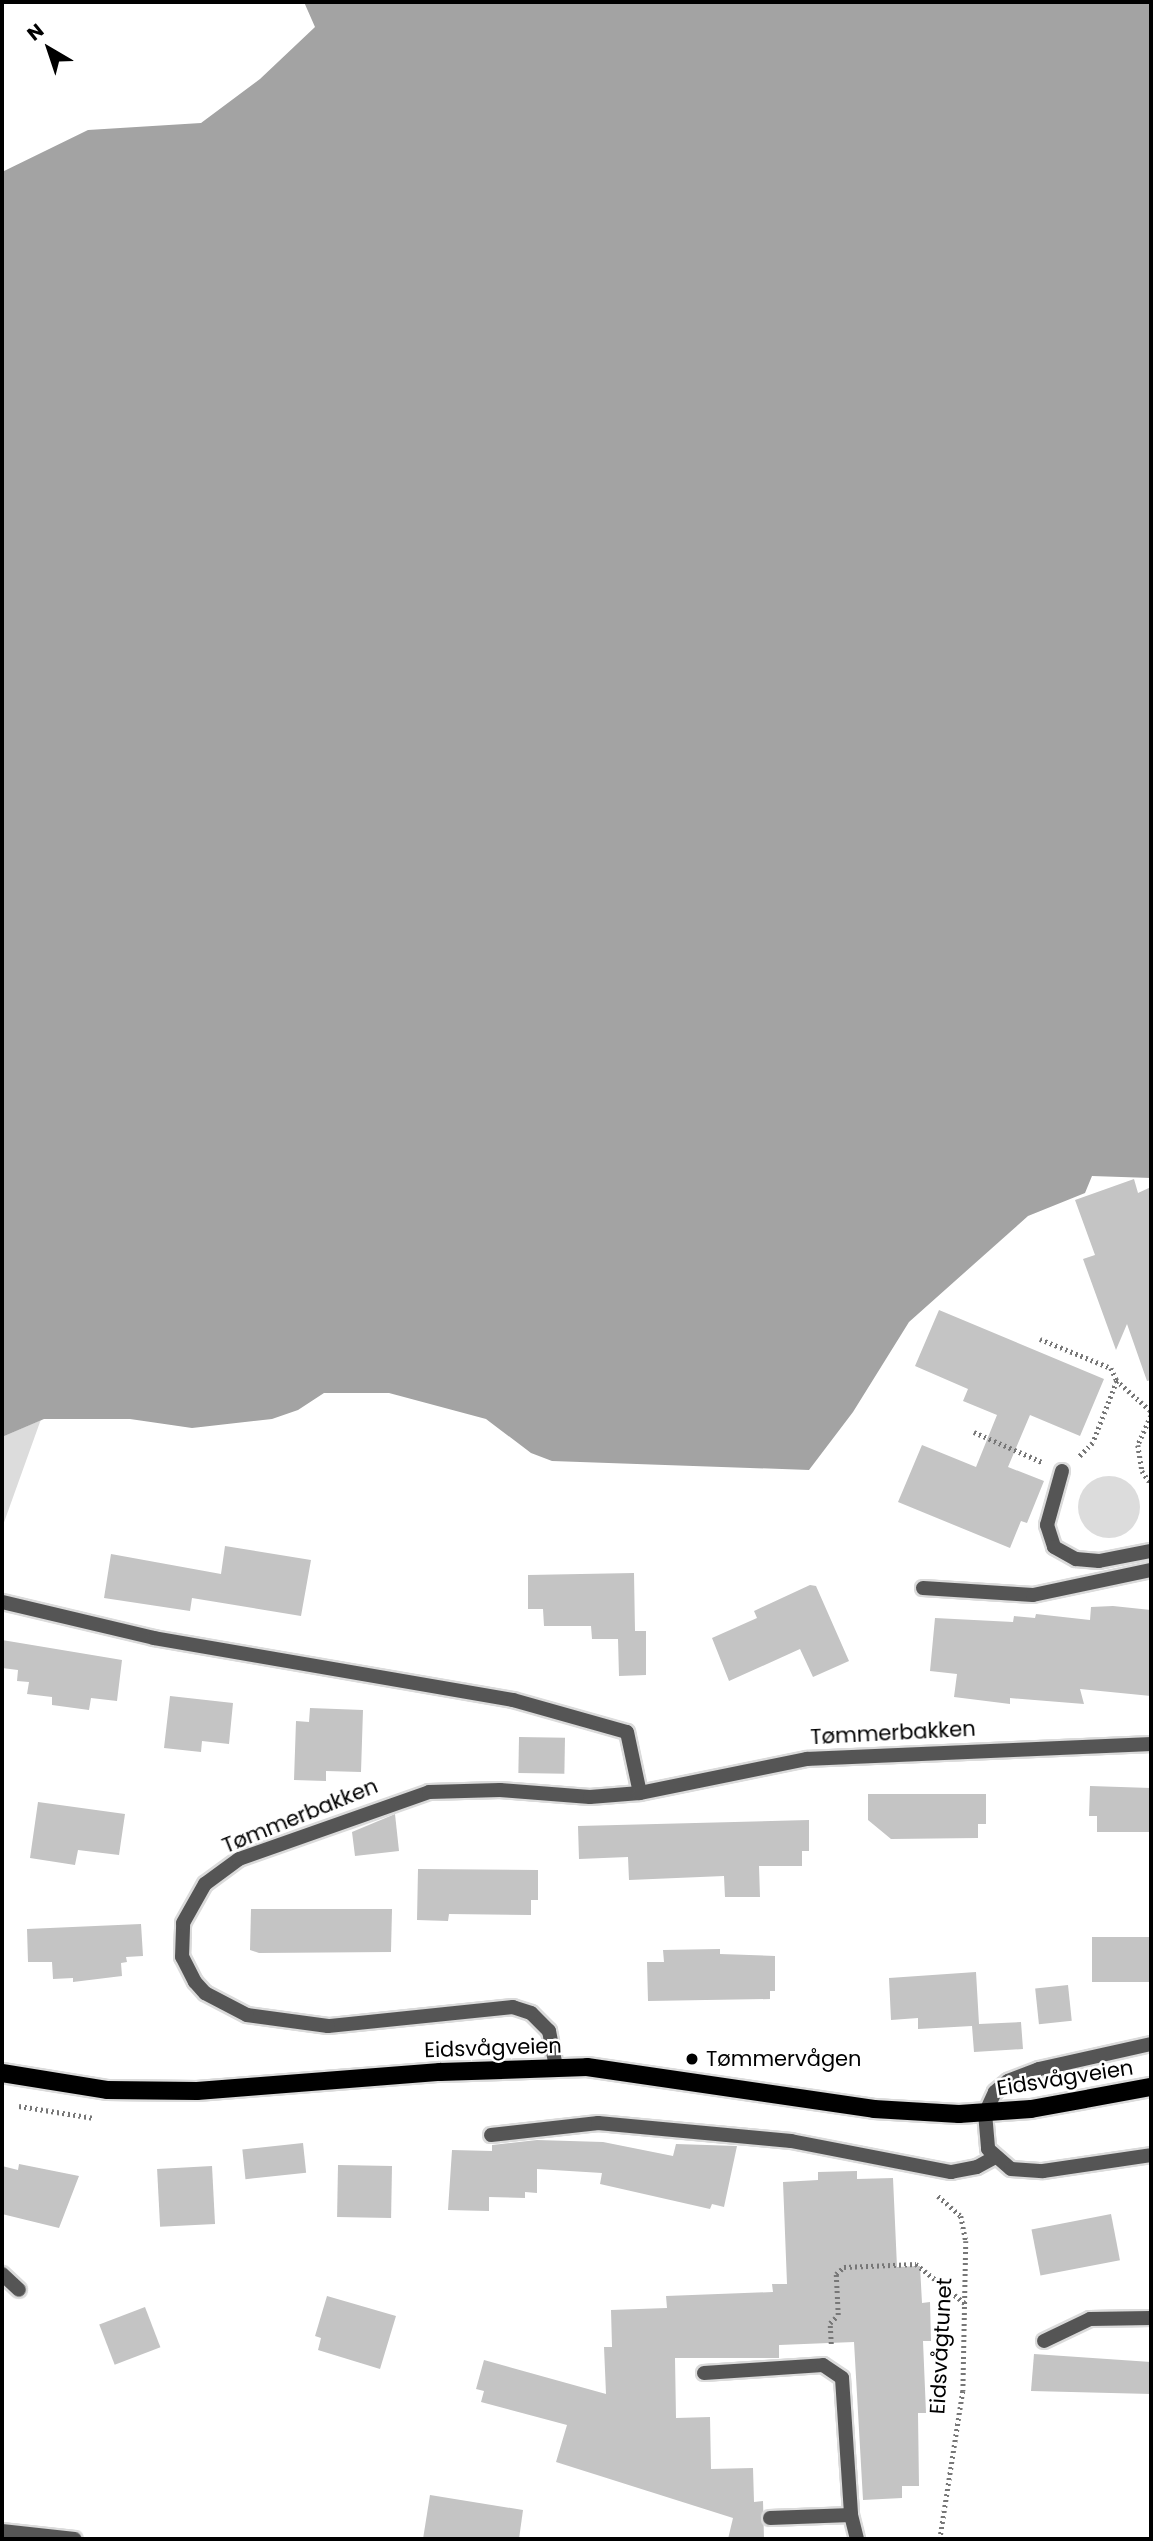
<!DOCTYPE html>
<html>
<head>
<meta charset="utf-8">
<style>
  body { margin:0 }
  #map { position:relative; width:1153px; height:2541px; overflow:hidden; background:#fff; font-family:Poppins,sans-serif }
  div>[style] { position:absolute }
  .green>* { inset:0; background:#dcdcdc }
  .round { border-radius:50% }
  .water>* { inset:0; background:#a3a3a3 }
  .building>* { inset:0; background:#c4c4c4; transform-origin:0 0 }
  .path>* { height:4.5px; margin-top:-2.25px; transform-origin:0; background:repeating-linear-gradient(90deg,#777 0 2px,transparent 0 5.5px) }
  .roads { filter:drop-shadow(2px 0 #dbdbdb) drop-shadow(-2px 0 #dbdbdb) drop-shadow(0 2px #dbdbdb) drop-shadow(0 -2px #dbdbdb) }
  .service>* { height:14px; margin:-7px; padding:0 7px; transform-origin:7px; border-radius:7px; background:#555 }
  .minor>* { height:14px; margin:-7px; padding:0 7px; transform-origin:7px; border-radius:7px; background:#555 }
  .primary>* { height:18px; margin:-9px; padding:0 9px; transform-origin:9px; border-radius:9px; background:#000 }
  .dots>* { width:19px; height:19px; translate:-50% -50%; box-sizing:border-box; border:4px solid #fff; border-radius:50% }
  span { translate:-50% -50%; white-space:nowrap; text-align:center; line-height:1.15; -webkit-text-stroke:5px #fff; paint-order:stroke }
  .street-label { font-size:21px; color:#000 }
  .poi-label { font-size:21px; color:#000 }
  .left { translate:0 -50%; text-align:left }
  .frame { position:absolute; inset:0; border:4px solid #000; pointer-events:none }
  .north { position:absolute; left:14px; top:14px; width:70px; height:70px; -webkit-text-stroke:5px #fff; paint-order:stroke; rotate:321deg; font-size:19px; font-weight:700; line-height:28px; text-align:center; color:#000 }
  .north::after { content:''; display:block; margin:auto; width:24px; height:32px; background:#000; clip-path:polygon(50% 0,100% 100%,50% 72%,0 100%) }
</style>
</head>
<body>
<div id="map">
  <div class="green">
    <i style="clip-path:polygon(41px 1420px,40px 1422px,2px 1528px,2px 1437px)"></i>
    <i class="round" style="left:1078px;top:1476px;width:62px;height:62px"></i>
  </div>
  <div class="water">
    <i style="clip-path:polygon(304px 2px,1151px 2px,1151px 1178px,1092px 1176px,1085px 1193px,1028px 1216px,909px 1322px,853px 1412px,809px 1470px,552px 1461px,531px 1453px,486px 1419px,389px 1393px,324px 1393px,298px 1410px,272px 1419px,192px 1428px,130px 1419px,44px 1419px,2px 1437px,2px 172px,88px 130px,201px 123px,260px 79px,315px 27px)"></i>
  </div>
  <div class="building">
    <i style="clip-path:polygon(1134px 1179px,1138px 1193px,1151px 1187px,1151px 1380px,1147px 1381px,1127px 1324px,1116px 1350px,1083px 1259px,1095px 1255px,1075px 1200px)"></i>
    <i style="clip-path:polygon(939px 1310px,1104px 1379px,1080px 1436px,1030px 1415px,1008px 1467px,1044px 1481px,1027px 1523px,1021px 1521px,1010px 1548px,898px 1502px,922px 1445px,976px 1467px,997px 1415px,963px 1401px,968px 1389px,915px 1366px)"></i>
    <i style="clip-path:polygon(225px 1546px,311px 1560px,301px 1616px,192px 1598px,190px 1611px,104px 1598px,111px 1554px,221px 1574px)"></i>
    <i style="clip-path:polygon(634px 1573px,635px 1631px,646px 1631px,646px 1675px,619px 1676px,618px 1639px,592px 1639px,591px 1626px,544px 1626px,543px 1609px,528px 1609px,528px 1575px)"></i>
    <i style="clip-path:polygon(810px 1585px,816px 1586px,849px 1661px,813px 1677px,800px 1649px,729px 1681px,712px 1638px,757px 1618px,754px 1611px)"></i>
    <i style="clip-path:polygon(1113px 1606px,1151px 1610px,1151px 1696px,1080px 1689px,1084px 1704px,1010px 1698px,1010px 1704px,954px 1697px,957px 1674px,930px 1671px,935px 1618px,1013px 1622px,1014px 1616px,1035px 1618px,1036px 1614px,1090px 1620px,1091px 1607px)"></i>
    <i style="clip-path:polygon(2px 1640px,122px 1660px,117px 1701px,91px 1698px,89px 1710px,52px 1705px,52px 1697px,27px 1694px,29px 1682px,17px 1681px,18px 1670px,2px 1668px)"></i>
    <i style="clip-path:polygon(170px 1696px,233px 1703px,229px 1744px,202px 1741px,201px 1752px,164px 1748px)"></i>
    <i style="clip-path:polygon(310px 1708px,363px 1710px,361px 1772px,326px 1771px,326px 1781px,294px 1780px,296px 1721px,309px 1722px)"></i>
    <i style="left:519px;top:1737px;width:46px;height:36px;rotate:1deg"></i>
    <i style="clip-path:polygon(1090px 1786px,1151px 1788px,1151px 1832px,1097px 1832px,1097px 1816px,1089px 1816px)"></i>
    <i style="clip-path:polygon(868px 1794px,986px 1794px,986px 1824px,978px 1824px,978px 1838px,891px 1839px,868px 1820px)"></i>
    <i style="clip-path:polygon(38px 1802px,125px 1814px,119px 1855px,78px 1850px,75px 1865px,30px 1858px)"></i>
    <i style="clip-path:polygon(395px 1814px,399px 1851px,355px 1856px,352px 1832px)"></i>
    <i style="clip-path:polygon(809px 1820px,809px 1851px,802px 1851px,802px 1866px,759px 1866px,760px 1897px,725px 1897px,724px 1876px,629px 1880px,628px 1857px,579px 1859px,578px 1826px)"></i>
    <i style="clip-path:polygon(418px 1869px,538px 1870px,538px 1900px,531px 1900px,531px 1915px,449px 1914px,448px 1921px,417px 1920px)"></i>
    <i style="clip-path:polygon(251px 1909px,392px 1909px,391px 1952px,259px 1953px,250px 1950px)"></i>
    <i style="clip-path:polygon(141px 1924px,143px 1956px,126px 1957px,127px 1962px,121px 1963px,122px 1976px,73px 1982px,73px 1978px,53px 1979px,52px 1962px,28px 1962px,27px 1929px)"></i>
    <i style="left:1151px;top:1937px;width:45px;height:59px;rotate:90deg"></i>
    <i style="clip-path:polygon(720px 1949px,720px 1954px,775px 1956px,775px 1991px,770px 1991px,770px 1999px,648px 2001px,647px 1962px,664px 1962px,663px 1950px)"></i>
    <i style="clip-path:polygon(976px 1972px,979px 2024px,1021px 2022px,1023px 2049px,974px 2052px,972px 2026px,918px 2029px,918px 2018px,891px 2020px,889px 1978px)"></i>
    <i style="left:1068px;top:1985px;width:36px;height:33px;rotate:84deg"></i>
    <i style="clip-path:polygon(537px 2140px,603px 2142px,673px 2156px,676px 2144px,737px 2146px,724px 2207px,712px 2204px,710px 2209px,600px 2184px,602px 2173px,537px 2169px,537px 2193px,525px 2192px,525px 2198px,489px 2197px,489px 2211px,448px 2210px,452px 2150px,492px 2151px,492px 2145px)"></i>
    <i style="left:303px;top:2143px;width:30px;height:61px;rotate:84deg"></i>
    <i style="clip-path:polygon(19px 2164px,79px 2176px,59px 2228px,2px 2214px,2px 2166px,18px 2170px)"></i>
    <i style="left:338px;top:2165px;width:54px;height:52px;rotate:1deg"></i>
    <i style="left:212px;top:2166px;width:58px;height:55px;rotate:87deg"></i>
    <i style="clip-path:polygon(857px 2171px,857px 2179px,893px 2178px,897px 2267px,920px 2266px,922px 2303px,930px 2302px,931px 2341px,923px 2341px,926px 2413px,918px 2413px,919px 2486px,902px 2486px,902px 2498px,863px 2500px,854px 2342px,779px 2345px,779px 2358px,675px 2358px,676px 2418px,710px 2417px,711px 2469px,753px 2468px,754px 2502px,763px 2501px,764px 2539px,728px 2539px,733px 2518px,556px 2462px,567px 2425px,481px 2402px,484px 2391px,476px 2389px,484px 2360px,606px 2394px,604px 2347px,612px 2347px,611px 2310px,667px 2308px,666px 2296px,773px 2292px,772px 2284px,787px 2284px,783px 2182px,818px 2180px,818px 2172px)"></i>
    <i style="left:1111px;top:2214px;width:47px;height:81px;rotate:79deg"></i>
    <i style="clip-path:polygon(327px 2296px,396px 2316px,380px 2369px,318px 2350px,321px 2338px,315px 2336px)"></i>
    <i style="left:145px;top:2307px;width:43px;height:49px;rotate:69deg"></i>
    <i style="clip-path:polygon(1034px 2354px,1151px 2362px,1151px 2394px,1031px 2391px)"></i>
    <i style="clip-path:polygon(430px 2495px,523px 2510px,519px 2539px,423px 2539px)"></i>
  </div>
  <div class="path">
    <i style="left:1040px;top:1339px;width:77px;rotate:22.2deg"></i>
    <i style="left:1111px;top:1368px;width:14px;rotate:65deg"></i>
    <i style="left:1117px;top:1381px;width:66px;rotate:111.2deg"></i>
    <i style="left:1093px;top:1443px;width:20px;rotate:135deg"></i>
    <i style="left:1116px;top:1380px;width:47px;rotate:41.5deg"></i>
    <i style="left:1151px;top:1416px;width:32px;rotate:114deg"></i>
    <i style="left:1138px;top:1445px;width:26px;rotate:81deg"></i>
    <i style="left:1142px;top:1471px;width:16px;rotate:55deg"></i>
    <i style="left:974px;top:1432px;width:74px;rotate:23.8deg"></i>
    <i style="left:19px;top:2106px;width:76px;rotate:9.1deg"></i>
    <i style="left:938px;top:2196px;width:30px;rotate:41deg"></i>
    <i style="left:961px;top:2216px;width:25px;rotate:79deg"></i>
    <i style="left:966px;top:2241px;width:150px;rotate:91.1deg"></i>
    <i style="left:963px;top:2391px;width:150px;rotate:98.8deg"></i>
    <i style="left:831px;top:2344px;width:21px;rotate:-93deg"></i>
    <i style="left:830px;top:2323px;width:11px;rotate:-45deg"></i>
    <i style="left:838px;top:2315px;width:41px;rotate:-92.8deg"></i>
    <i style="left:836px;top:2274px;width:11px;rotate:-41deg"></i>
    <i style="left:844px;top:2267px;width:72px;rotate:-2.4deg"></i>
    <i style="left:916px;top:2264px;width:64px;rotate:38.7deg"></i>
  </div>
  <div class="roads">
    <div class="service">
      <i style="left:491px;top:2135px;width:108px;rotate:-6.4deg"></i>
      <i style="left:598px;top:2123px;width:194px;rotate:5.3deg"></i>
      <i style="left:791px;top:2141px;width:163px;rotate:11deg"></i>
      <i style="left:951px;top:2172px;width:26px;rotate:-11deg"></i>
      <i style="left:977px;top:2167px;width:18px;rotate:-29deg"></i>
      <i style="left:2px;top:2274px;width:23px;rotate:43deg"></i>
      <i style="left:1044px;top:2341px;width:51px;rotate:-25.6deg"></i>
      <i style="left:1090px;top:2319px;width:61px;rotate:-0.9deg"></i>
      <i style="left:704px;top:2373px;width:119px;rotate:-3.8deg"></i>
      <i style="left:823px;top:2365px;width:23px;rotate:34deg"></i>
      <i style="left:842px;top:2378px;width:137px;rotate:86.2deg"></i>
      <i style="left:851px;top:2515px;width:25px;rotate:76deg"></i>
      <i style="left:770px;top:2518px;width:81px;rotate:-2.1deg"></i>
    </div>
    <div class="minor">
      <i style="left:1062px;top:1471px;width:56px;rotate:105.5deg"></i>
      <i style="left:1047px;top:1525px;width:23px;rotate:72deg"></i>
      <i style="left:1054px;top:1547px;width:25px;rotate:29deg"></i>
      <i style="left:1076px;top:1559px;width:23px;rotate:5deg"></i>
      <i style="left:1099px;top:1561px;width:53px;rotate:-10.9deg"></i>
      <i style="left:923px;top:1588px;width:110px;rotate:3.6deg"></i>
      <i style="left:1033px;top:1595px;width:121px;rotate:-12deg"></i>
      <i style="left:2px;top:1602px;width:156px;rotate:13.3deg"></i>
      <i style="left:154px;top:1638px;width:364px;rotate:9.8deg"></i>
      <i style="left:513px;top:1700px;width:118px;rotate:15.7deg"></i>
      <i style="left:627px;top:1732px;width:62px;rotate:78deg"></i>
      <i style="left:1151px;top:2044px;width:115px;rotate:167.4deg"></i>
      <i style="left:1039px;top:2069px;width:33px;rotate:159deg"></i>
      <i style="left:1008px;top:2081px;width:17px;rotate:140deg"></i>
      <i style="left:995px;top:2092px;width:23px;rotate:115deg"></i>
      <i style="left:985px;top:2113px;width:36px;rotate:85deg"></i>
      <i style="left:988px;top:2149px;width:30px;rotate:41deg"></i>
      <i style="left:1011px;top:2169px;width:32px;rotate:4deg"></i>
      <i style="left:1043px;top:2171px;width:109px;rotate:-8.4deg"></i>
      <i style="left:556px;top:2067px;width:37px;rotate:-101deg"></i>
      <i style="left:549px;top:2031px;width:25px;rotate:-135deg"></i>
      <i style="left:531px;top:2013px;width:19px;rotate:-162deg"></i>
      <i style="left:513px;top:2007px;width:186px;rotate:174.1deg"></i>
      <i style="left:328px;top:2026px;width:82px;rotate:-172.3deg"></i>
      <i style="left:247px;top:2015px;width:47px;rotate:-152.4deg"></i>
      <i style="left:205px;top:1993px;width:15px;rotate:-132deg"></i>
      <i style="left:195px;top:1982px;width:28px;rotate:-117deg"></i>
      <i style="left:182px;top:1957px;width:34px;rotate:-88deg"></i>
      <i style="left:183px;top:1923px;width:45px;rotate:-60.6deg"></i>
      <i style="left:205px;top:1884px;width:42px;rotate:-36.3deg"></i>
      <i style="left:239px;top:1859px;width:201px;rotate:-19.4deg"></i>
      <i style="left:429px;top:1792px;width:71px;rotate:-1.6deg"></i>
      <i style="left:500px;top:1790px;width:90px;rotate:4.4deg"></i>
      <i style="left:590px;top:1797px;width:50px;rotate:-4.6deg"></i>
      <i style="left:640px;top:1793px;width:170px;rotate:-11.5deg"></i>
      <i style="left:807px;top:1759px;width:344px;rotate:-2.5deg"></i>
      <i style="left:2px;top:2531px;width:73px;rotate:6.3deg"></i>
    </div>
    <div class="primary">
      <i style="left:2px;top:2073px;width:106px;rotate:9.2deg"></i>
      <i style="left:107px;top:2090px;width:90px;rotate:0.6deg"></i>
      <i style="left:197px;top:2091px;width:244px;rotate:-4.5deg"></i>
      <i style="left:440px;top:2072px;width:147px;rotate:-1.9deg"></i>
      <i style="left:587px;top:2067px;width:290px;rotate:8.3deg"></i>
      <i style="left:874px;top:2109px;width:85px;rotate:3.4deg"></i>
      <i style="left:959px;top:2114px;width:72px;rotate:-4deg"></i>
      <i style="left:1031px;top:2109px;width:122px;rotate:-10.4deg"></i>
    </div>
  </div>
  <div class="dots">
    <i style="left:692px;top:2059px;background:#000"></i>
  </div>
  <div class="street-label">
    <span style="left:893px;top:1733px;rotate:-3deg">Tømmerbakken</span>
    <span style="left:300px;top:1816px;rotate:-22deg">Tømmerbakken</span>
    <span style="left:493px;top:2048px;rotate:-2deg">Eidsvågveien</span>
    <span style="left:1065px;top:2078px;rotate:-9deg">Eidsvågveien</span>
    <span style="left:941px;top:2346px;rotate:-87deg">Eidsvågtunet</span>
  </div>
  <div class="poi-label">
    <span class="left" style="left:706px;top:2059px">Tømmervågen</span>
  </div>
  <div class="frame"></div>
  <div class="north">N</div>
</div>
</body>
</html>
